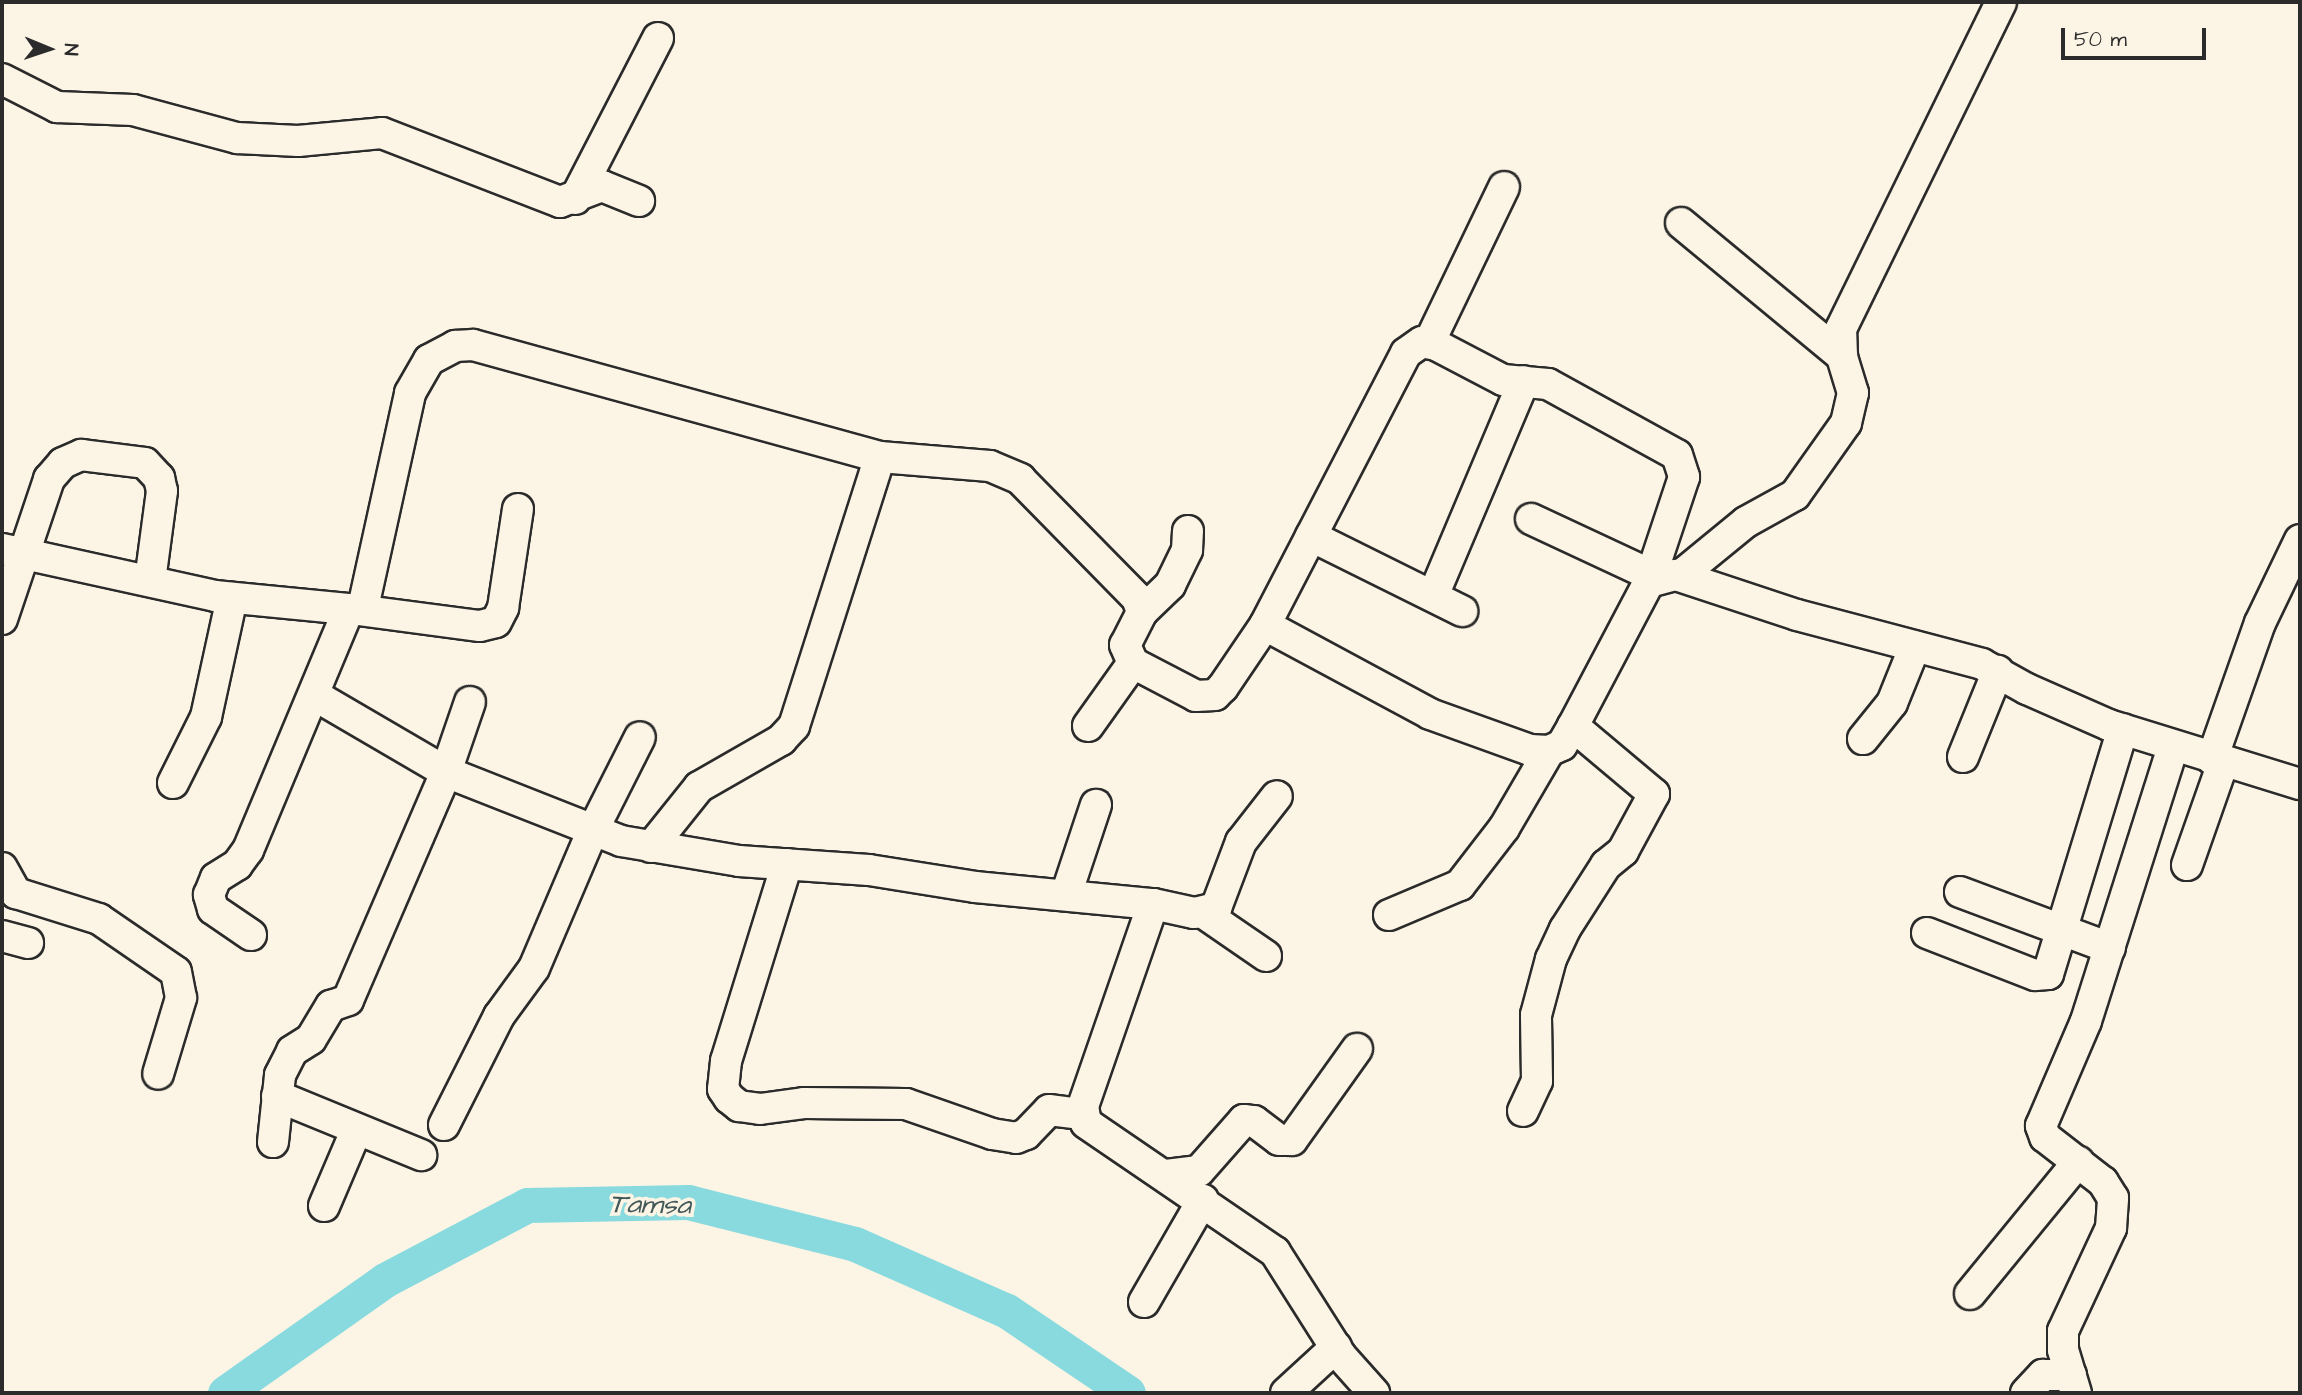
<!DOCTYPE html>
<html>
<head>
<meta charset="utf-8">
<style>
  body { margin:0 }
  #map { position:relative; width:2302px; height:1395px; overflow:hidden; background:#fcf5e5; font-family:"Architects Daughter",sans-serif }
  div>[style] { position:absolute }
  .river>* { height:35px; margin:-17.5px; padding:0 17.5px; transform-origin:17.5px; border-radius:17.5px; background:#88dadf }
  .roads { filter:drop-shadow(2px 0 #2b2b2b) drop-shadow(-2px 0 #2b2b2b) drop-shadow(0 2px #2b2b2b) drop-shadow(0 -2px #2b2b2b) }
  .minor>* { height:30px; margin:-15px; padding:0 15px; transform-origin:15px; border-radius:15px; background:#fcf5e5 }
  span { translate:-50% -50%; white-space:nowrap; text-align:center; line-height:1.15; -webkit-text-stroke:7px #fcf5e5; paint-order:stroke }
  .water-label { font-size:28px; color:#425758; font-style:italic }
  .frame { position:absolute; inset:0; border:4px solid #2b2b2b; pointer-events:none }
  .north { position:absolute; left:14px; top:14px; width:70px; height:70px; -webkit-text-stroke:5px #fcf5e5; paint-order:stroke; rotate:92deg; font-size:19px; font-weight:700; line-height:28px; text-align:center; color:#2b2b2b }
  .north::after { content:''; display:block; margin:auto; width:24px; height:32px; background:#2b2b2b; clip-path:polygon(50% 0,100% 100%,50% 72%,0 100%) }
  .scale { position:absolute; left:2061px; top:28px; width:145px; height:32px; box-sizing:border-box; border:4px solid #2b2b2b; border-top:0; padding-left:9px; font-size:21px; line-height:24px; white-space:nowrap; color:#2b2b2b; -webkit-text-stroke:5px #fcf5e5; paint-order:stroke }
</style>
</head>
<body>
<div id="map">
  <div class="river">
    <i style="left:225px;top:1393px;width:196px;rotate:-35.2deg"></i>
    <i style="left:385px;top:1280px;width:161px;rotate:-27.8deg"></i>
    <i style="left:527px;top:1205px;width:161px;rotate:-1.1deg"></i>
    <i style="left:688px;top:1202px;width:172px;rotate:14.1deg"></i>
    <i style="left:855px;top:1244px;width:166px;rotate:23.8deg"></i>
    <i style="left:1007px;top:1311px;width:146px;rotate:34.1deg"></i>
  </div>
  <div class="roads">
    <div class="minor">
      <i style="left:2px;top:79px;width:62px;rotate:27deg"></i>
      <i style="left:57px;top:107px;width:76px;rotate:2.3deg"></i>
      <i style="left:133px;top:110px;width:108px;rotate:15.1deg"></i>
      <i style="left:237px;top:138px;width:61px;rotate:2.8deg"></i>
      <i style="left:298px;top:141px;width:84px;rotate:-5.4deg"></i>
      <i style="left:382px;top:133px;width:191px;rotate:21.2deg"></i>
      <i style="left:560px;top:202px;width:45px;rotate:-20.9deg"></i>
      <i style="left:602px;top:186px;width:40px;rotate:22deg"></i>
      <i style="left:575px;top:199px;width:181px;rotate:-62.7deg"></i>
      <i style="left:1681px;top:223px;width:209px;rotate:39.6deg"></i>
      <i style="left:1429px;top:343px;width:173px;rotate:-64.3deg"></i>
      <i style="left:1531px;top:519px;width:132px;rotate:25deg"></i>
      <i style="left:1311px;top:536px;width:169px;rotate:26.4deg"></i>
      <i style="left:2px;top:549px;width:218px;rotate:12.4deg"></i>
      <i style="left:215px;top:596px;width:144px;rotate:5.6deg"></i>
      <i style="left:358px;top:610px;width:9px;rotate:-49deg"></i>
      <i style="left:364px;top:603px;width:215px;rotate:-77.6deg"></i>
      <i style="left:410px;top:393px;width:38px;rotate:-60deg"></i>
      <i style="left:429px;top:360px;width:30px;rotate:-28deg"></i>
      <i style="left:455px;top:346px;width:18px;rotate:-3deg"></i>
      <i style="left:473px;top:345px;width:422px;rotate:15.4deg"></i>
      <i style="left:880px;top:457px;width:110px;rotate:4.7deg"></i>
      <i style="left:990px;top:466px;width:33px;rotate:23deg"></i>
      <i style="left:1020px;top:479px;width:167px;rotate:45.5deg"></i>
      <i style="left:1137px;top:598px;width:15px;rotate:70deg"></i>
      <i style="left:1142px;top:612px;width:37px;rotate:117deg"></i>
      <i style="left:1125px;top:645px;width:20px;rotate:66deg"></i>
      <i style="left:1133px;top:663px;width:71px;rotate:27.6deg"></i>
      <i style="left:1196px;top:696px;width:19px;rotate:-3deg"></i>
      <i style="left:1215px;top:695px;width:11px;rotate:-45deg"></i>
      <i style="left:1223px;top:687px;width:75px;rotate:-55.9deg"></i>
      <i style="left:1265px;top:625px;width:187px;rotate:28.3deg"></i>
      <i style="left:1430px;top:714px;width:106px;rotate:19.8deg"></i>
      <i style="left:1530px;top:750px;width:19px;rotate:3deg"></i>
      <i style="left:1549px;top:751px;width:14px;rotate:-25deg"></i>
      <i style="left:1562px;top:745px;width:22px;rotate:-60deg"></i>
      <i style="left:1573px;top:726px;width:163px;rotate:-62.2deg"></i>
      <i style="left:1649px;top:582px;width:28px;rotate:-15deg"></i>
      <i style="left:1676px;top:575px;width:127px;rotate:18.3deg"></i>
      <i style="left:1797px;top:615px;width:191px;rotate:14.8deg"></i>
      <i style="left:1982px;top:664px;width:51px;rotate:29.1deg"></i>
      <i style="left:2027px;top:689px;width:90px;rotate:23.7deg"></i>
      <i style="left:2109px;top:725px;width:200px;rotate:17.2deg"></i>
      <i style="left:1680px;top:576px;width:85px;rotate:-39.3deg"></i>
      <i style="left:1746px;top:522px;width:56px;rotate:-28.9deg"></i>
      <i style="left:1795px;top:495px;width:88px;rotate:-54.7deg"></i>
      <i style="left:1846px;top:423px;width:31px;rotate:-77deg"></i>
      <i style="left:1853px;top:393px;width:39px;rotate:-107deg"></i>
      <i style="left:1842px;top:356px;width:27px;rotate:-92deg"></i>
      <i style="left:1841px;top:329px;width:364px;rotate:-63.9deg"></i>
      <i style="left:1433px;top:596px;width:233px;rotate:-67.1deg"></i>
      <i style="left:358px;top:610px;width:123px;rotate:7.5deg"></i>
      <i style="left:480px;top:626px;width:16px;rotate:-14deg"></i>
      <i style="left:496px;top:622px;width:16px;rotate:-63deg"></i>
      <i style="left:503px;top:608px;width:100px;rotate:-81.4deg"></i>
      <i style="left:1142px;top:612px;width:39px;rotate:-44deg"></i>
      <i style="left:1170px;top:585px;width:39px;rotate:-64deg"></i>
      <i style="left:1187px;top:550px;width:19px;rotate:-87deg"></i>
      <i style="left:2px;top:619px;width:148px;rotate:-71.4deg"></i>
      <i style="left:49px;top:479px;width:21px;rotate:-49deg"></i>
      <i style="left:63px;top:463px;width:20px;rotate:-24deg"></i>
      <i style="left:81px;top:455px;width:64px;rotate:7.1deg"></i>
      <i style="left:145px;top:463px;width:21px;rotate:47deg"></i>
      <i style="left:159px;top:478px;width:13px;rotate:77deg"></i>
      <i style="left:162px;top:491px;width:91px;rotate:97.6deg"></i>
      <i style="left:1265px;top:625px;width:306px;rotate:-62.6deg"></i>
      <i style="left:1406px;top:353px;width:19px;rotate:-35deg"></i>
      <i style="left:1422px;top:342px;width:14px;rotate:12deg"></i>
      <i style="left:1436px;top:345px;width:76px;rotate:27.6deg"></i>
      <i style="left:1503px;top:380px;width:45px;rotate:5.1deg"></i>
      <i style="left:1548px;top:384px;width:147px;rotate:28.8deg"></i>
      <i style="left:1677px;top:455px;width:23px;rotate:72deg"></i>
      <i style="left:1684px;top:477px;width:111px;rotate:108.4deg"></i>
      <i style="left:316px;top:696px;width:151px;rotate:30.3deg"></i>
      <i style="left:446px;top:772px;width:188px;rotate:21.5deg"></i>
      <i style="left:621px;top:841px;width:120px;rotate:9.6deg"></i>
      <i style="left:739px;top:861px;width:130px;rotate:4deg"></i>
      <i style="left:869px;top:870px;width:107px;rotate:9.1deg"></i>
      <i style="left:975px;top:887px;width:179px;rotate:5.5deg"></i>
      <i style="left:1153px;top:904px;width:42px;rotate:12.4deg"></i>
      <i style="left:1194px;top:913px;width:23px;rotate:-13deg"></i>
      <i style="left:1216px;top:908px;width:71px;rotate:-69.3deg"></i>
      <i style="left:1241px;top:842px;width:58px;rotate:-52deg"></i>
      <i style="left:1088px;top:726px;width:77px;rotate:-54.5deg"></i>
      <i style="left:1863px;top:739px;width:46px;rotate:-51.1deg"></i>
      <i style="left:1892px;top:703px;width:61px;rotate:-68deg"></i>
      <i style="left:1963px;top:757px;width:93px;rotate:-67.9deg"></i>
      <i style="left:2212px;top:759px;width:144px;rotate:-70.6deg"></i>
      <i style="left:2260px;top:623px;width:92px;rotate:-64.3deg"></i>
      <i style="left:173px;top:783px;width:74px;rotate:-63.4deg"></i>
      <i style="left:206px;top:717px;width:122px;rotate:-77.7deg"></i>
      <i style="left:651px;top:847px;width:77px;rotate:-51.3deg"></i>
      <i style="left:699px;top:787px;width:95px;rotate:-29.8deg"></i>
      <i style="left:781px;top:740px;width:19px;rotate:-47deg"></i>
      <i style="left:794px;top:726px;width:282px;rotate:-72.3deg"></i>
      <i style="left:787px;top:864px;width:206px;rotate:107.2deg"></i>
      <i style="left:726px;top:1061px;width:28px;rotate:96deg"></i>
      <i style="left:723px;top:1089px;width:11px;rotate:56deg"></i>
      <i style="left:729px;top:1098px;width:13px;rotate:39deg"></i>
      <i style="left:739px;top:1106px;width:21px;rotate:8deg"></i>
      <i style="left:760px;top:1109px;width:44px;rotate:-7.8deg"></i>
      <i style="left:804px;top:1103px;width:102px;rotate:0.6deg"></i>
      <i style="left:906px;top:1104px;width:91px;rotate:19.2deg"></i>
      <i style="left:992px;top:1134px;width:24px;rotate:9deg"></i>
      <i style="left:1016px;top:1138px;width:11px;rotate:-22deg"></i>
      <i style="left:1026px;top:1134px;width:33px;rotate:-46deg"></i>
      <i style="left:1049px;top:1110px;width:33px;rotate:7deg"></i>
      <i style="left:2187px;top:865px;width:108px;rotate:-70.6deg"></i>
      <i style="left:2px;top:868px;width:29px;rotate:61deg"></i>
      <i style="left:16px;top:893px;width:87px;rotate:17.4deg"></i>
      <i style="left:99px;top:919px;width:93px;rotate:34.5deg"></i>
      <i style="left:176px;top:972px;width:26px;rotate:79deg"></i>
      <i style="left:181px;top:998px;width:79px;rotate:106.8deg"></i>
      <i style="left:1960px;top:892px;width:160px;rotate:20.5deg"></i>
      <i style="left:1066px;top:895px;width:95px;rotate:-71.6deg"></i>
      <i style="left:1153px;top:904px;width:214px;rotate:109.1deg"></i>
      <i style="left:1083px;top:1106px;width:17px;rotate:80deg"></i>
      <i style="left:1086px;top:1123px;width:229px;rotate:34.3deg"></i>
      <i style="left:1275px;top:1252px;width:123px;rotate:57.6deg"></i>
      <i style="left:1341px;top:1356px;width:50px;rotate:48.3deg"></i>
      <i style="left:1205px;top:914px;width:74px;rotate:34.5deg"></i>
      <i style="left:1389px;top:915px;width:77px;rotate:-22.9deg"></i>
      <i style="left:1460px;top:885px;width:72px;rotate:-52.3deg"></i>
      <i style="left:1504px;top:828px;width:89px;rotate:-59.7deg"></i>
      <i style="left:1927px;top:933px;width:116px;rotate:21.3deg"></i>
      <i style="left:2035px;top:975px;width:13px;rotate:-4deg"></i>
      <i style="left:2048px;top:974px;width:256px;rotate:-73deg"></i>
      <i style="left:251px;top:935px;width:46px;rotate:-145.6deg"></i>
      <i style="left:213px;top:909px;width:15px;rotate:-106deg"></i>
      <i style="left:209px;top:895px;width:18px;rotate:-68deg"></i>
      <i style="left:216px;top:878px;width:25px;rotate:-32deg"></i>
      <i style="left:237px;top:865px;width:19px;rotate:-54deg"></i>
      <i style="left:248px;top:850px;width:259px;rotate:-67.3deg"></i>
      <i style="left:2px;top:936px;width:27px;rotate:15deg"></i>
      <i style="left:277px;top:1096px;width:156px;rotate:22.3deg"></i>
      <i style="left:1523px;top:1111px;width:33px;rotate:-65deg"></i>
      <i style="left:1537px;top:1081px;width:66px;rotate:-90.9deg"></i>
      <i style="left:1536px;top:1015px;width:58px;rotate:-75deg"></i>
      <i style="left:1551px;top:959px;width:33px;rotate:-65deg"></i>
      <i style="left:1565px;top:929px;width:76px;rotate:-57.4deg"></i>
      <i style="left:1606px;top:865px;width:22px;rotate:-39deg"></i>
      <i style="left:1623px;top:851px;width:65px;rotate:-61.5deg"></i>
      <i style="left:1654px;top:794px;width:106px;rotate:-140deg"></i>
      <i style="left:444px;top:1125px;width:122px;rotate:-63.2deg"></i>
      <i style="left:499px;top:1016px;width:59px;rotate:-53.9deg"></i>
      <i style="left:534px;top:968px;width:148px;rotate:-66.9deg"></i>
      <i style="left:592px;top:832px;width:106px;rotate:-63.2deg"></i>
      <i style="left:273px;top:1142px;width:67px;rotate:-84deg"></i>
      <i style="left:280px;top:1075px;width:27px;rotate:-63deg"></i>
      <i style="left:292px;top:1051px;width:22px;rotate:-32deg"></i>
      <i style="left:311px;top:1039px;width:39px;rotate:-59deg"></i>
      <i style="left:331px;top:1006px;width:18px;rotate:-19deg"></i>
      <i style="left:348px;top:1000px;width:248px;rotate:-66.7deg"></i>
      <i style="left:446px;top:772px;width:74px;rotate:-71.1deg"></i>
      <i style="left:1166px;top:1175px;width:33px;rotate:-7deg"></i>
      <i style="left:1199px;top:1171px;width:68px;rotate:-48.6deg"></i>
      <i style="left:1244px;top:1120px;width:10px;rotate:6deg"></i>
      <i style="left:1254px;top:1121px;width:31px;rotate:37deg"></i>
      <i style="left:1279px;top:1140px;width:13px"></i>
      <i style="left:1292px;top:1140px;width:112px;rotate:-54.5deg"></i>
      <i style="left:324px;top:1206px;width:82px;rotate:-66.9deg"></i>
      <i style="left:1970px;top:1294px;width:171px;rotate:-50.7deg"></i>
      <i style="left:1144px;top:1302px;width:118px;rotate:-60deg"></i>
      <i style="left:1286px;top:1393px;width:68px;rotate:-42.6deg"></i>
      <i style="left:2026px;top:1393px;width:25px;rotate:-47deg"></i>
      <i style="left:2043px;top:1375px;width:28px"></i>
      <i style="left:2076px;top:1393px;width:45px;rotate:-106.8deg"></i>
      <i style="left:2063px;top:1350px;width:19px;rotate:-90deg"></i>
      <i style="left:2063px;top:1331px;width:114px;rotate:-65deg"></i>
      <i style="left:2111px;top:1228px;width:30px;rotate:-86deg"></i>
      <i style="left:2113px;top:1198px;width:19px;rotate:-122deg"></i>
      <i style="left:2103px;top:1182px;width:73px;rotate:-142.2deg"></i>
      <i style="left:2045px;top:1137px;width:12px;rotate:-110deg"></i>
      <i style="left:2041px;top:1126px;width:114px;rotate:-66.8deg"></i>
      <i style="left:2086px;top:1021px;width:288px;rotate:-72.4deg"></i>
    </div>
  </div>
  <div class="water-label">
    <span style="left:650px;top:1205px;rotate:1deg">Tamsa</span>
  </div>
  <div class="frame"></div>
  <div class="north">N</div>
  <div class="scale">50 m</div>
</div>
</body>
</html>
